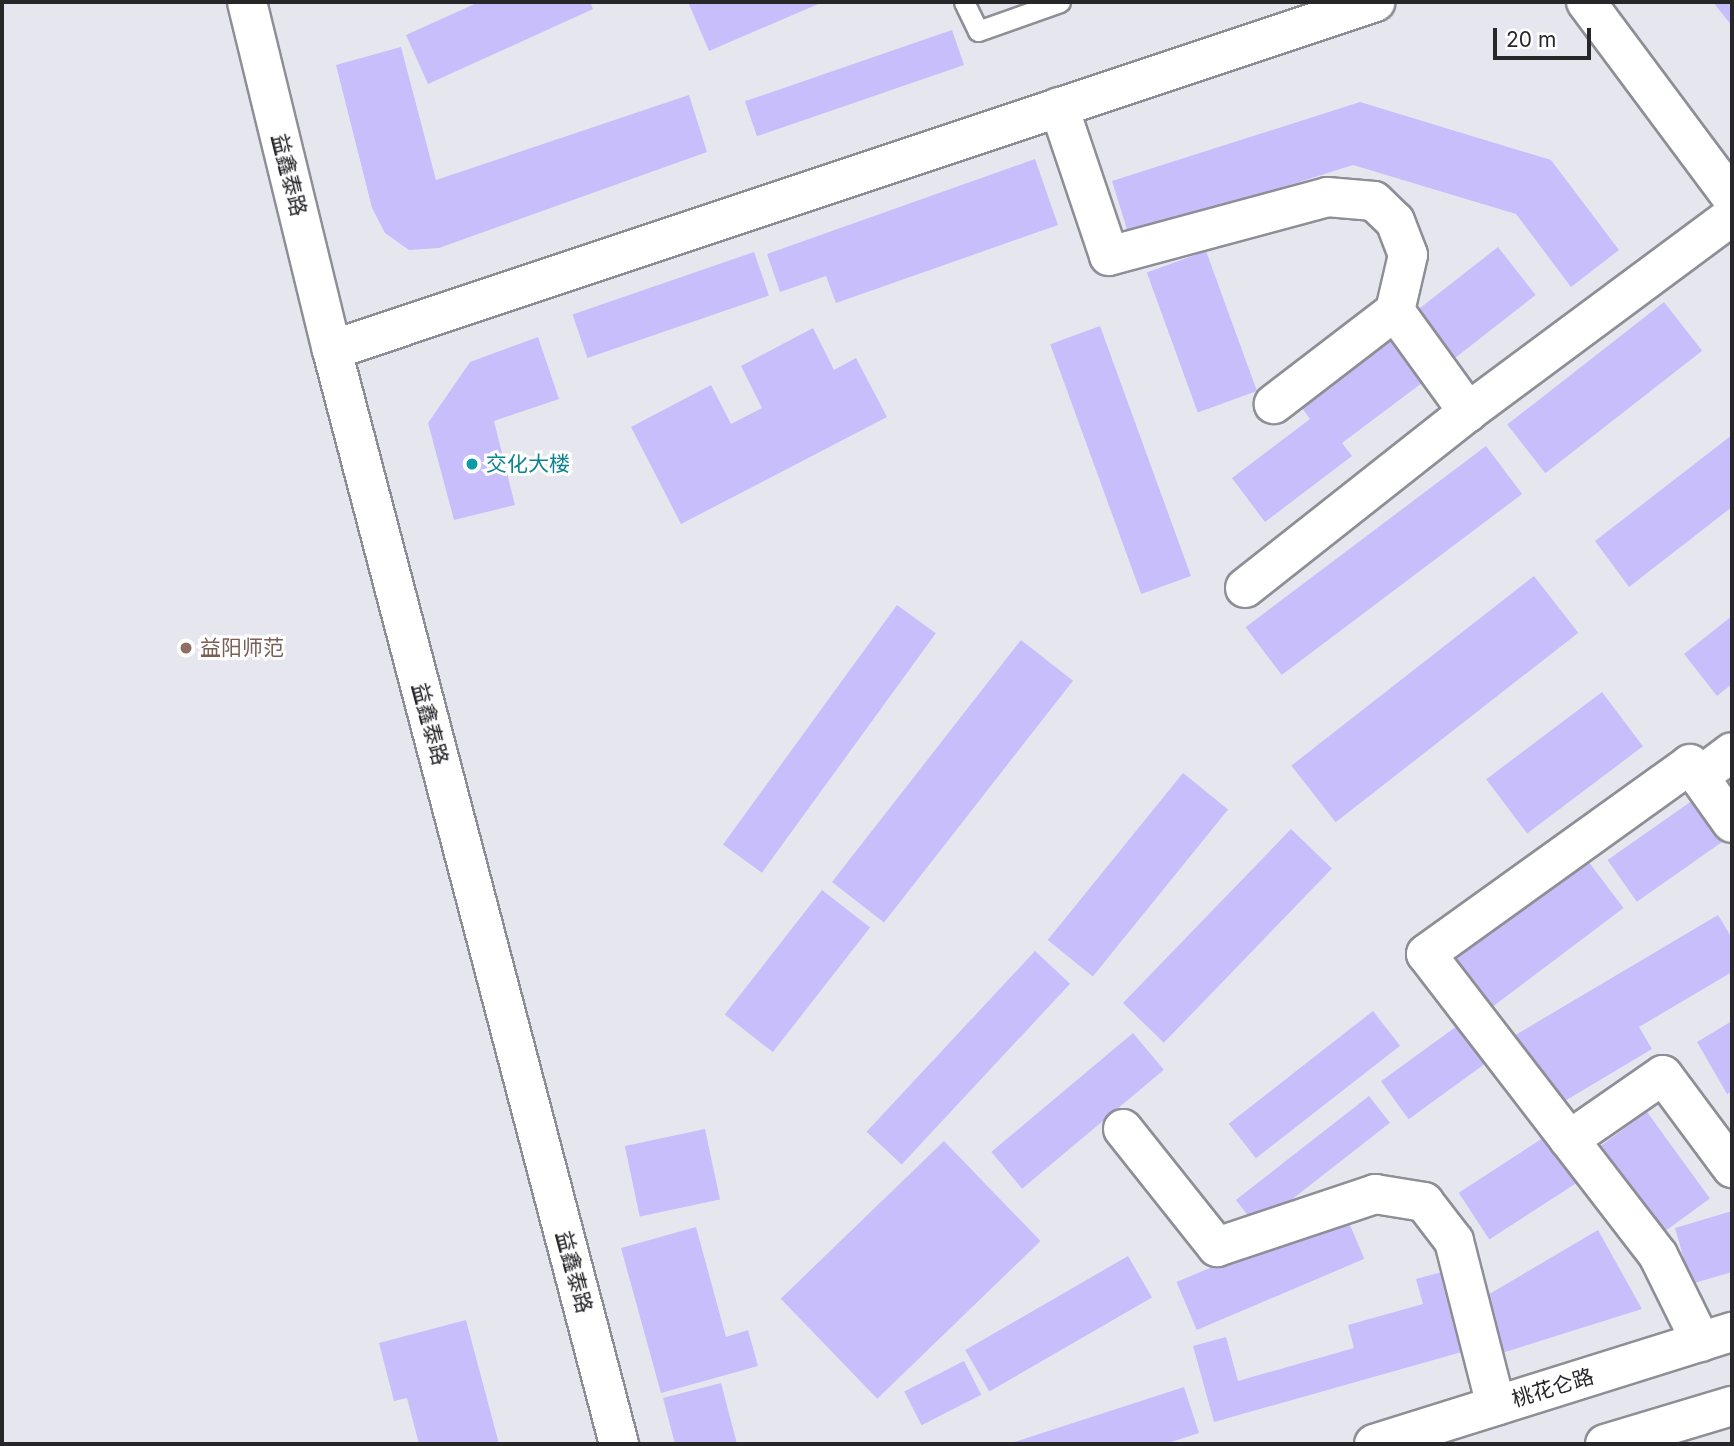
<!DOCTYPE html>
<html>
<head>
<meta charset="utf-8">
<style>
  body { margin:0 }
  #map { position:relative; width:1734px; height:1446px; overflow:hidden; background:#e6e7ee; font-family:Inter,"Noto Sans SC",sans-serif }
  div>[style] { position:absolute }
  .building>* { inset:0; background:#c7befb; transform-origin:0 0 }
  .roads { filter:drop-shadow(2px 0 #8e8f96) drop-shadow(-2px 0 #8e8f96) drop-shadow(0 2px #8e8f96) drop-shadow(0 -2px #8e8f96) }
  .service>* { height:19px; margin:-9.5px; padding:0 9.5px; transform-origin:9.5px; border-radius:9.5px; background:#fff }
  .minor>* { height:38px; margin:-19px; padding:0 19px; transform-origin:19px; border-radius:19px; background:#fff }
  .tertiary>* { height:38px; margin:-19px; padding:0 19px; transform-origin:19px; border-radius:19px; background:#fff }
  .secondary>* { height:38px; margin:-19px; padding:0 19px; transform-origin:19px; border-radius:19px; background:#fff }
  .dots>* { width:19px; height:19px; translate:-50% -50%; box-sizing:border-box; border:4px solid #fff; border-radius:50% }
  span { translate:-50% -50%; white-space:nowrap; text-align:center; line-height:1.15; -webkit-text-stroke:6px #fff; paint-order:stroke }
  .street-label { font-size:21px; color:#27272a }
  .culture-label { font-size:21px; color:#0d838f }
  .left { translate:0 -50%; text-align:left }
  .education-label { font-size:21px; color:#785e54 }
  .frame { position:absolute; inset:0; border:4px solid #27272a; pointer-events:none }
  .scale { position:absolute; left:1493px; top:28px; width:98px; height:32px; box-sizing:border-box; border:4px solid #27272a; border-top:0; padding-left:9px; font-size:21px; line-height:24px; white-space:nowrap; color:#27272a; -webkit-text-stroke:5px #fff; paint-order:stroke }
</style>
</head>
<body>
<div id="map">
  <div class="building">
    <i style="clip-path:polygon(479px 2px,590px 2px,593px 9px,428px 84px,406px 35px)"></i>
    <i style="clip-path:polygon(688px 2px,823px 2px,709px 51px)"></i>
    <i style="clip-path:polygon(1713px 2px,1732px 2px,1732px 26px)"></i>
    <i style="left:952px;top:30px;width:37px;height:219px;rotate:71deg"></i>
    <i style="clip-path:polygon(401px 47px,436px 180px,689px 95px,707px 152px,439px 248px,409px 250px,385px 233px,372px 208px,336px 65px)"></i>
    <i style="clip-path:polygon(1360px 102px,1551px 160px,1619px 250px,1571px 287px,1516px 214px,1353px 165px,1129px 236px,1112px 181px)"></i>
    <i style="clip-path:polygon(1035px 159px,1058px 225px,836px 303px,826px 276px,780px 292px,767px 254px)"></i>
    <i style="left:1498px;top:247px;width:61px;height:107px;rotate:52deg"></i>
    <i style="left:1206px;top:251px;width:149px;height:63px;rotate:70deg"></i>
    <i style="left:754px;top:252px;width:46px;height:192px;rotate:71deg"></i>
    <i style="left:1664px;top:302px;width:62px;height:199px;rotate:52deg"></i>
    <i style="left:1100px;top:326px;width:266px;height:53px;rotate:70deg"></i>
    <i style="clip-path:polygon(813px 328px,834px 370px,856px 358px,887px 417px,681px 524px,631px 427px,711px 385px,731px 424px,762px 408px,741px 366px)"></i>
    <i style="clip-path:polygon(538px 337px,559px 399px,494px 421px,515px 505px,454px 520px,428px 423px,470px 362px)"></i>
    <i style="clip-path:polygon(1388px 337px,1422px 383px,1342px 443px,1352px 456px,1265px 522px,1232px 478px,1310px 419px,1299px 404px)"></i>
    <i style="clip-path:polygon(1732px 435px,1732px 507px,1629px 587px,1595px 541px)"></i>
    <i style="left:1486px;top:446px;width:60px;height:301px;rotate:53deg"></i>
    <i style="left:1534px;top:576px;width:72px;height:308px;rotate:52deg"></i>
    <i style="left:897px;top:605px;width:48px;height:296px;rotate:36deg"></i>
    <i style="clip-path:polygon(1732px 616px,1732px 684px,1717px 696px,1684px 654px)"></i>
    <i style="left:1021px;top:640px;width:66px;height:307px;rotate:38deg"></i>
    <i style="left:1602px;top:692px;width:68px;height:145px;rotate:53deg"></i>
    <i style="left:1183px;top:773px;width:58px;height:215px;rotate:39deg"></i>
    <i style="left:1696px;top:798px;width:51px;height:108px;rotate:55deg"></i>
    <i style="left:1291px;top:829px;width:57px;height:242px;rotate:44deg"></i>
    <i style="left:1585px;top:857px;width:64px;height:171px;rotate:53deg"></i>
    <i style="left:822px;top:890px;width:61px;height:158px;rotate:38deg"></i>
    <i style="clip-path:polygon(1718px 915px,1732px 938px,1732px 972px,1639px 1027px,1652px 1049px,1553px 1108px,1512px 1037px)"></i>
    <i style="left:1035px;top:951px;width:48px;height:247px;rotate:43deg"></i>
    <i style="left:1373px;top:1011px;width:44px;height:183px;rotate:52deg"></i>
    <i style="clip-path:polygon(1732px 1021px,1732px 1091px,1727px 1094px,1697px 1042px)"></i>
    <i style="left:1457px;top:1026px;width:47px;height:94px;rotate:54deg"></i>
    <i style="left:1133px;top:1033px;width:48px;height:185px;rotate:50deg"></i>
    <i style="left:1369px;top:1096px;width:34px;height:169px;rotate:52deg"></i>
    <i style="left:1647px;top:1112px;width:107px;height:59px;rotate:54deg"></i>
    <i style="left:705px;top:1129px;width:72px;height:82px;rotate:78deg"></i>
    <i style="left:1546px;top:1136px;width:56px;height:104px;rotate:57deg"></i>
    <i style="left:944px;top:1141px;width:139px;height:227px;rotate:46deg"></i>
    <i style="left:1344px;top:1211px;width:52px;height:182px;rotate:67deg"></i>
    <i style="clip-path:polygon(1732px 1211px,1732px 1272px,1691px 1284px,1675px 1228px)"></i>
    <i style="clip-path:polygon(696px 1227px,726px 1337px,748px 1330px,758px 1366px,661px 1393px,621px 1248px)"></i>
    <i style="clip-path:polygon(1598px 1230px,1642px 1309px,1489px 1357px,1474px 1303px)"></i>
    <i style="left:1128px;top:1256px;width:48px;height:188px;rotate:60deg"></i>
    <i style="clip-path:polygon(1453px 1269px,1476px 1348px,1214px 1422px,1193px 1346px,1226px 1337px,1238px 1381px,1354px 1348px,1348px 1325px,1423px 1304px,1416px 1279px)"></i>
    <i style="clip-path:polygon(466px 1320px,499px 1444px,419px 1444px,407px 1398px,394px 1401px,379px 1343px)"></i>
    <i style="left:964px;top:1361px;width:38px;height:67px;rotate:63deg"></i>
    <i style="clip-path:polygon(721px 1383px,737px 1444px,675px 1444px,663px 1398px)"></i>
    <i style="clip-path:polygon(1184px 1387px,1199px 1433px,1165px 1444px,1008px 1444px)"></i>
  </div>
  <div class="roads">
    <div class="service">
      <i style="left:964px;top:2px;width:32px;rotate:64deg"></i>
      <i style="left:978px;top:31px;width:87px;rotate:-19.5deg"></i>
    </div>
    <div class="minor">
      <i style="left:1059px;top:107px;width:157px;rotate:71.4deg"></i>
      <i style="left:1109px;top:256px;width:226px;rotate:-15.1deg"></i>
      <i style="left:1327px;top:197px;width:47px;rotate:4.9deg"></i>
      <i style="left:1374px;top:201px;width:29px;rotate:44deg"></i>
      <i style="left:1395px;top:221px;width:36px;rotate:69deg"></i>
      <i style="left:1408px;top:255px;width:57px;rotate:103.1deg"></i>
      <i style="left:1395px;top:311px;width:153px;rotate:142.5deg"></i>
      <i style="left:1395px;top:311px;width:125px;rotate:54.1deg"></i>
      <i style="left:1245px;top:588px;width:284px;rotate:-38.3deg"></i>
      <i style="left:1468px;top:412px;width:329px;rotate:-36.6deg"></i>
      <i style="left:1699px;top:777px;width:41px;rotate:-37.1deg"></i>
      <i style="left:1123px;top:1129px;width:151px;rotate:51.5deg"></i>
      <i style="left:1217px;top:1247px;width:167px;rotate:-18.5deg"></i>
      <i style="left:1375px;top:1194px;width:50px;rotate:9.3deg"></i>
      <i style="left:1424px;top:1202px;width:49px;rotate:52.4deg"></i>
      <i style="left:1454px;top:1241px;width:170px;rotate:75.7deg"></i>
      <i style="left:1569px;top:1140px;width:114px;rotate:-34.7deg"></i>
      <i style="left:1663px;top:1075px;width:116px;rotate:53.4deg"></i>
      <i style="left:1701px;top:1342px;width:97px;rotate:-116.3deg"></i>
      <i style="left:1658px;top:1255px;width:380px;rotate:-127.6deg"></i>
      <i style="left:1426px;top:954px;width:325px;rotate:-35.7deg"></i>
      <i style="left:1690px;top:764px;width:72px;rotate:54.6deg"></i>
    </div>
    <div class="tertiary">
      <i style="left:247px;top:2px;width:358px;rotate:76.3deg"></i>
      <i style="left:332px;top:350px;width:1131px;rotate:75.3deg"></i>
      <i style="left:1586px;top:2px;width:244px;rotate:53.3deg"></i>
      <i style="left:332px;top:350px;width:1100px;rotate:-18.45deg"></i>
    </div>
    <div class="secondary">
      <i style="left:1374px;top:1444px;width:375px;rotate:-17.4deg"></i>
      <i style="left:1605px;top:1444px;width:133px;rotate:-16.7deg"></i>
    </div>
  </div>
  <div class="dots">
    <i style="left:472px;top:464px;background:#0f9aa8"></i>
    <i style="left:186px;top:648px;background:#8d6e63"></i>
  </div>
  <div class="street-label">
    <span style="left:289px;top:175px;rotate:76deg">益鑫泰路</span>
    <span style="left:430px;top:724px;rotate:75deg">益鑫泰路</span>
    <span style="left:574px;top:1272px;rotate:75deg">益鑫泰路</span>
    <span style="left:1553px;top:1388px;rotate:-17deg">桃花仑路</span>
  </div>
  <div class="culture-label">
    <span class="left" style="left:486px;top:464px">交化大楼</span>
  </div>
  <div class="education-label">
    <span class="left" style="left:200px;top:648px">益阳师范</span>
  </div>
  <div class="frame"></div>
  <div class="scale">20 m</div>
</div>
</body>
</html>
